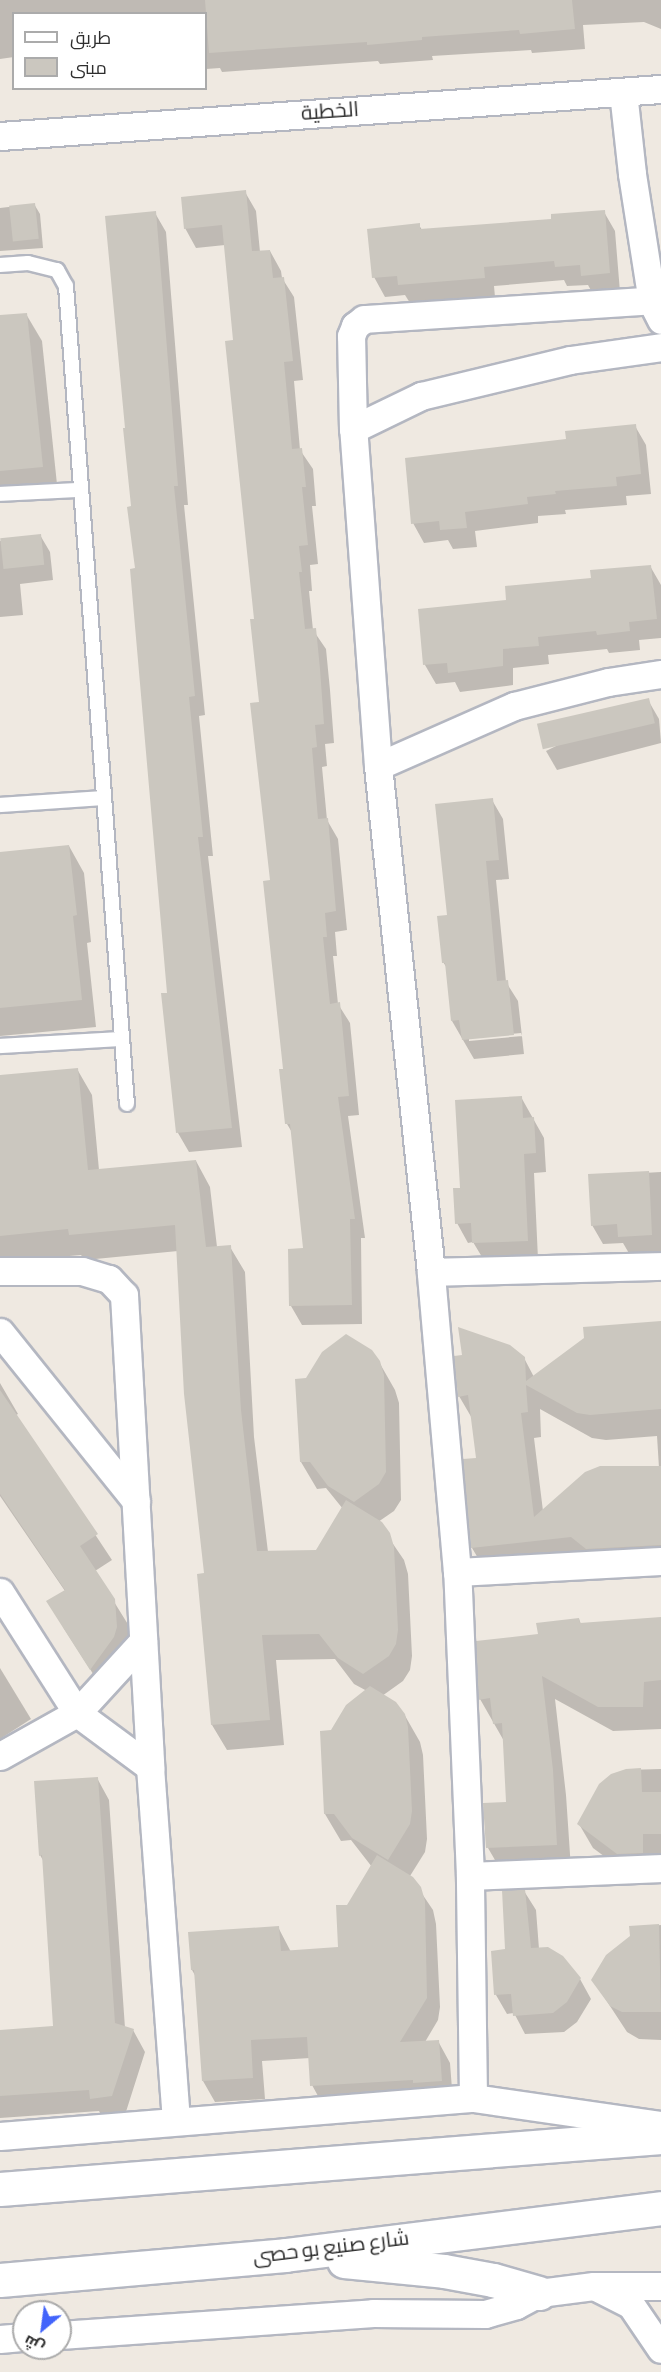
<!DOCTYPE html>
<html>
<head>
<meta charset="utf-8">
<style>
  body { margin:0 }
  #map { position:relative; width:661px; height:2372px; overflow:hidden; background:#efe9e1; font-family:"Alegreya Sans",Cairo,sans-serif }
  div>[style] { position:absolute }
  .shadow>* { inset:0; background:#0003 }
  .building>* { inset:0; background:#cbc7bf; transform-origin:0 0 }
  .roads { filter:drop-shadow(2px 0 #b4b7c1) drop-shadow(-2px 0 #b4b7c1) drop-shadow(0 2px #b4b7c1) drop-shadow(0 -2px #b4b7c1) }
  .service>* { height:14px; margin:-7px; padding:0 7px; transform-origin:7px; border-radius:7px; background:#fff }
  .minor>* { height:27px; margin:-13.5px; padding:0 13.5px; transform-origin:13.5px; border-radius:13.5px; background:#fff }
  .tertiary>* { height:33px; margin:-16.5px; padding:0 16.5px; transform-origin:16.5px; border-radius:16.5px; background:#fff }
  span { translate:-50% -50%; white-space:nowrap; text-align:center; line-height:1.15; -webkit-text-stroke:4.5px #fff; paint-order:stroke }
  .street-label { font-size:21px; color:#2e2e2e }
  .legend { position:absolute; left:12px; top:12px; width:195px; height:78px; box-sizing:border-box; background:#fff; border:2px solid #ababab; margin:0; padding:8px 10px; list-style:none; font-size:18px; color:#2e2e2e }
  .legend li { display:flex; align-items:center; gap:12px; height:30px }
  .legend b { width:30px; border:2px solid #ababab }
  .north { position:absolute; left:12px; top:2300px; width:60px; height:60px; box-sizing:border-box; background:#fff; border:2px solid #ababab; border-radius:50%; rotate:209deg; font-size:16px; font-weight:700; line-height:24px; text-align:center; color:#2e2e2e }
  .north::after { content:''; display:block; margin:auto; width:21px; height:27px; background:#4264fb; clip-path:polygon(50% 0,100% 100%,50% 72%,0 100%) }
</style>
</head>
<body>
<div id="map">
  <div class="shadow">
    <i style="clip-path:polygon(0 0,661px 0,661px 29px,644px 22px,583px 25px,585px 49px,532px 53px,531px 50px,432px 56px,433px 60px,380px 64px,378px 61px,222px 72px,220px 68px,206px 69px,206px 14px,14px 14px,14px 57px,0 59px)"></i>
    <i style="clip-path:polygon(245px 192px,256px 211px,260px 252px,270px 251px,281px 271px,282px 278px,294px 297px,303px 380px,294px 381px,300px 450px,313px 469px,316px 506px,312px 506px,318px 564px,310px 565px,312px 591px,309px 591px,313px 630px,326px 649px,330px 690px,334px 743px,325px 744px,327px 766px,322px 767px,327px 820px,338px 839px,347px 930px,335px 932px,337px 956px,333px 956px,338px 1004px,350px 1023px,359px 1115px,348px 1116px,365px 1238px,361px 1238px,362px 1324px,302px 1325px,291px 1306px,305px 1250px,293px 1134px,287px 1124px,256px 620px,235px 341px,225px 245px,196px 248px,185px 228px)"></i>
    <i style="clip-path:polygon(34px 204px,40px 214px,43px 248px,0 251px,0 208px)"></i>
    <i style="clip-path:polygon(604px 212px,615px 231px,620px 292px,593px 294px,588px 285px,567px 286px,564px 280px,494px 286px,495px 297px,410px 303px,405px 295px,385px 297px,374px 277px,419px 225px,422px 230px,552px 220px)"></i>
    <i style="clip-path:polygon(155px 213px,166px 232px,188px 505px,184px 505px,205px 715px,199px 716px,213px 856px,208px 856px,242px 1147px,189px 1152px,178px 1133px,133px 508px)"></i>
    <i style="clip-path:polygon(26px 314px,42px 341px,58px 494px,0 499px,0 317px)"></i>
    <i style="clip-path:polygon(635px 426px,646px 445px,651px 494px,626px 496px,627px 505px,565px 510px,566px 514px,538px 516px,538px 523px,475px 531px,477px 547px,453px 549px,448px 540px,424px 543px,413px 523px,568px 441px)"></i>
    <i style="clip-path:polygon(40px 535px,50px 552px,53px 580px,20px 584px,23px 615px,0 617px,0 541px)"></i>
    <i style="clip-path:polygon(650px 566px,661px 585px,661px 638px,639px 640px,640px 650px,609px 653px,607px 649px,548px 655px,549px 664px,513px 668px,513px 685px,460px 692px,455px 682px,436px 684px,425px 665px,420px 611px,508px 601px)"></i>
    <i style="clip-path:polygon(648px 700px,659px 719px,661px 743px,557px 770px,546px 751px)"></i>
    <i style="clip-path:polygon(evenodd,492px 800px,503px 819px,509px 879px,496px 880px,506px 982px,518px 1001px,524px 1054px,474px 1059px,452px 1021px,447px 968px,443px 962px,449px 917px,492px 800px,521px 1033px,522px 1036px,469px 1041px,469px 1038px,521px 1033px)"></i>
    <i style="clip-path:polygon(69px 846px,84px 873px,91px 942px,87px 943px,96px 1027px,0 1036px,0 853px)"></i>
    <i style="clip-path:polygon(77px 1069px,92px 1095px,99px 1170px,196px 1161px,210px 1187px,217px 1247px,230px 1247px,245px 1272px,254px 1437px,268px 1552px,317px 1552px,343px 1509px,326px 1488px,317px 1489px,301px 1462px,379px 1362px,395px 1390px,399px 1403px,401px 1500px,394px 1511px,378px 1522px,404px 1560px,408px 1574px,412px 1656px,410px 1670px,403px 1681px,382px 1696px,404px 1714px,420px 1742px,423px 1755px,427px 1839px,425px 1852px,410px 1876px,433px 1910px,436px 1924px,440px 2007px,438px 2020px,425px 2042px,438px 2041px,450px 2063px,453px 2102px,324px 2107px,312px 2085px,310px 2058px,262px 2061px,265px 2099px,215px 2102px,203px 2081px,196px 1977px,192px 1970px,278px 1927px,291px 1952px,340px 1948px,348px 1906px,372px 1867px,351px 1840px,341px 1841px,325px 1814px,332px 1732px,367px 1691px,354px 1684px,335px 1659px,276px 1660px,284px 1745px,227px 1750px,212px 1725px,199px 1575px,205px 1575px,178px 1251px,85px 1260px,81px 1255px,0 1262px,0 1078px)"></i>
    <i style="clip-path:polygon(521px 1097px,544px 1138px,546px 1172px,534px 1173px,538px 1259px,485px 1262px,473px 1242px,468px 1243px,457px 1223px,462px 1189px)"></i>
    <i style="clip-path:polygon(661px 1172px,661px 1254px,630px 1255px,623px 1243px,603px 1244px,592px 1225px,590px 1176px)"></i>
    <i style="clip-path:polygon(evenodd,661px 1322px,661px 1559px,487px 1573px,472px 1548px,465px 1461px,478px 1459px,473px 1420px,459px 1396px,524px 1358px,534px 1377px,661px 1322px,540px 1409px,592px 1438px,606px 1440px,657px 1436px,659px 1468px,543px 1511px,534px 1438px,541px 1437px,540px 1409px)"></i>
    <i style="clip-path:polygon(0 1383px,18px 1414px,16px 1415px,112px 1560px,95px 1571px,129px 1626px,131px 1653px,106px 1694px,63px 1627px,65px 1591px,0 1496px)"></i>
    <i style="clip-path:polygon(661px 1618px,661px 1729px,613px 1731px,555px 1699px,566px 1795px,571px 1869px,502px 1872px,488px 1848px,508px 1803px,504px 1741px,480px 1699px,539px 1635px,579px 1619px,581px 1624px)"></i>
    <i style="clip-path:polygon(0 1668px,31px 1719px,0 1739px)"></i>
    <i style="clip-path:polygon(661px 1769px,661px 1857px,632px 1877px,593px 1848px,579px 1824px,626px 1770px)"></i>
    <i style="clip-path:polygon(97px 1778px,109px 1800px,125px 2028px,133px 2030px,145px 2052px,124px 2118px,104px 2120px,99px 2111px,0 2118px,0 2032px,55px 2028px,44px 1862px,40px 1855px)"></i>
    <i style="clip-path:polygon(524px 1891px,536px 1910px,539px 1949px,580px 1979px,591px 1999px,577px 2022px,564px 2032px,525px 2034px,514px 2013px,507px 2014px,496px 1995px)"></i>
    <i style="clip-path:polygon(661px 1925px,661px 2040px,639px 2039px,627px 2032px,593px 1980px,631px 1937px,631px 1928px)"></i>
  </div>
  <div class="building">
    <i style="clip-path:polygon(205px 0,572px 0,575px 29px,520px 34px,519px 30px,422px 37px,422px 40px,367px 45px,367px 42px,209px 53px)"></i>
    <i style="clip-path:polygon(246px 190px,252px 251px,270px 250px,273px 278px,284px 277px,293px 361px,284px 362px,292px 449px,302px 448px,306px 487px,302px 487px,308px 545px,299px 546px,302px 572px,299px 572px,305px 629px,316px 628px,320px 669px,324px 724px,315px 725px,317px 747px,312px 748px,318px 819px,328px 818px,336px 911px,325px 913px,327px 937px,323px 937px,330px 1004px,340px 1002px,349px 1096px,338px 1097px,355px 1219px,350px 1219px,352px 1305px,289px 1306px,288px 1249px,303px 1248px,290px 1124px,285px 1124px,279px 1069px,283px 1069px,263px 881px,270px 880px,250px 703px,259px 702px,250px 619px,254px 619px,225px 341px,233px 340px,222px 225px,184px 229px,181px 197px)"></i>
    <i style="left:35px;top:203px;width:36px;height:26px;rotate:84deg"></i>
    <i style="clip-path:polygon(605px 210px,610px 273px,581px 276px,580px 265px,555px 267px,554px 261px,484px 267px,485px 278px,398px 285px,397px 276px,372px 278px,367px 229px,420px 223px,420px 229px,551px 219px,551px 214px)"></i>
    <i style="clip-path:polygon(156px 211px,178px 486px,174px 486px,195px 696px,189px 697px,203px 837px,198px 837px,232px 1128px,176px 1133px,161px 993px,167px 993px,130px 569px,135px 568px,127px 507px,131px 506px,123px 428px,125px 428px,105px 216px)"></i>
    <i style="clip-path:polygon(27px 313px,43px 467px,0 471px,0 315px)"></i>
    <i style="clip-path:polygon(636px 424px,641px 474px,616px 477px,617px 486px,555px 491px,556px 494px,527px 497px,528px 504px,465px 512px,467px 528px,440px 530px,439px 521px,411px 524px,405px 458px,566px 439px,565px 431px)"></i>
    <i style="left:41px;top:534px;width:31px;height:41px;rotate:84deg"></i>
    <i style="clip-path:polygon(651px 565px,657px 619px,629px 622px,630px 631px,597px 635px,596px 631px,538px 637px,539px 646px,503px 649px,503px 666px,448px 673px,447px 663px,423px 665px,418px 609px,506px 600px,505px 586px,591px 578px,590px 570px)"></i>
    <i style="left:649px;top:698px;width:26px;height:115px;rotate:77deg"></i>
    <i style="clip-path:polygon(493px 798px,499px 860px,486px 861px,497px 981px,508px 980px,514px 1035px,462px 1040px,459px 1020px,451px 1021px,445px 963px,442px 963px,437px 916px,447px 915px,435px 804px)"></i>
    <i style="clip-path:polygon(69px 845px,77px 915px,73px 916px,82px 1000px,0 1008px,0 852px)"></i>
    <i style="clip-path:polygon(78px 1068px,88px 1170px,196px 1160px,206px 1247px,231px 1245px,241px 1410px,257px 1551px,316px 1550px,346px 1500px,382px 1522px,390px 1533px,394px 1547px,398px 1630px,396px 1644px,389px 1656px,363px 1674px,338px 1658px,319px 1634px,262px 1635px,270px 1720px,211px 1725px,197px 1574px,204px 1573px,184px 1394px,175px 1225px,69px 1235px,68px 1229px,0 1236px,0 1075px)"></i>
    <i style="clip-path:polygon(522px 1096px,523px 1118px,534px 1117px,536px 1153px,524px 1154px,528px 1241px,472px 1243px,471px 1223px,455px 1224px,453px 1188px,460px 1188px,455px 1100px)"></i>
    <i style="clip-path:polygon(649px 1171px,652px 1235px,618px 1237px,617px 1224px,591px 1226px,588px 1174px)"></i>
    <i style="clip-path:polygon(661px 1321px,661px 1409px,590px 1415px,577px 1413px,526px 1385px,528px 1412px,521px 1413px,534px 1517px,585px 1472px,600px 1466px,661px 1466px,661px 1545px,586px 1549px,571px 1537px,471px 1548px,463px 1459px,476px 1458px,468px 1395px,458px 1397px,454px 1356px,462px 1355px,458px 1327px,510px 1345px,525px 1357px,526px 1381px,584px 1338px,583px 1327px)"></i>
    <i style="clip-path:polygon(346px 1334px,372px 1350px,380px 1361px,384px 1375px,386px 1472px,379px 1484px,354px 1502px,328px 1486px,310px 1462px,300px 1462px,295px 1379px,306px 1378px,322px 1352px)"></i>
    <i style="clip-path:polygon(0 1390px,98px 1534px,80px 1546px,115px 1599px,117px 1627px,114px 1637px,90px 1670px,46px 1601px,65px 1590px,0 1494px)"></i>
    <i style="clip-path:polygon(661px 1617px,661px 1680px,644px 1682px,643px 1707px,598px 1707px,542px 1676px,553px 1770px,557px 1845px,486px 1848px,483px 1803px,506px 1802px,502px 1723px,493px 1724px,490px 1698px,478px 1700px,476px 1641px,538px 1634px,536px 1623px,579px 1618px,580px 1623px)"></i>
    <i style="clip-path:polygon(370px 1686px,396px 1702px,405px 1714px,408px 1727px,412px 1811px,410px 1824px,388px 1860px,352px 1838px,334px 1814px,324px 1814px,320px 1731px,331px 1730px,346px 1705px)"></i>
    <i style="clip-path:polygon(641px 1768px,642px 1792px,661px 1792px,661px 1834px,643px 1834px,643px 1853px,617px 1854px,577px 1824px,599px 1784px,611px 1774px,626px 1769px)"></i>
    <i style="clip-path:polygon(98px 1777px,115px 2023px,134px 2029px,112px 2096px,90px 2099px,89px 2090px,0 2096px,0 2030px,53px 2026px,42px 1855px,39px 1856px,34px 1781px)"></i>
    <i style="clip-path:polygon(377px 1855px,413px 1877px,421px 1887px,425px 1901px,427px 1998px,400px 2042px,439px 2040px,442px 2081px,413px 2083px,413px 2080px,310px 2086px,307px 2037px,251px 2040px,253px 2078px,202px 2081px,194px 1970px,191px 1970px,188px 1932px,279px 1926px,281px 1951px,338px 1947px,336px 1905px,347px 1905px)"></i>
    <i style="clip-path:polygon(525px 1889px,531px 1948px,548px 1947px,563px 1956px,581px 1978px,567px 2002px,553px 2013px,513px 2016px,511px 1994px,494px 1995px,491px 1951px,505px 1949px,502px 1890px)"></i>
    <i style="clip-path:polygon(659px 1924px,661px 2012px,622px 2012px,610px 2006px,591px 1980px,606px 1955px,630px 1936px,629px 1926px)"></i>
  </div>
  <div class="roads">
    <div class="service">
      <i style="left:0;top:265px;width:28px;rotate:-4deg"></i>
      <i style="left:28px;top:263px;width:30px;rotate:14deg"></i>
      <i style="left:57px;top:270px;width:18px;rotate:61deg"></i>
      <i style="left:66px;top:286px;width:820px;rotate:85.74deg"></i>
      <i style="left:0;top:494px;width:80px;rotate:-2.9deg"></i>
      <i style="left:0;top:805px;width:104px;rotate:-3.9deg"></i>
      <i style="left:0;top:1046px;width:122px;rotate:-3.3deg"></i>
    </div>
    <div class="minor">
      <i style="left:623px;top:92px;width:82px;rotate:83.7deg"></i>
      <i style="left:632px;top:174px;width:130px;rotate:81.1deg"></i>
      <i style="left:652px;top:302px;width:20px;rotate:63deg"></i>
      <i style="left:0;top:136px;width:663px;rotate:-4.07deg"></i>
      <i style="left:353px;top:429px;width:76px;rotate:-25.9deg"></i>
      <i style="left:421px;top:396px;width:153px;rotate:-13.6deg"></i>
      <i style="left:570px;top:360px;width:92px;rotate:-8.1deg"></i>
      <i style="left:378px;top:766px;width:149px;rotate:-23.8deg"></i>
      <i style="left:514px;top:706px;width:97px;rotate:-14.3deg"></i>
      <i style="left:608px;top:682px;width:54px;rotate:-8.6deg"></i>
      <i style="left:0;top:1271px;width:82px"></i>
      <i style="left:82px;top:1271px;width:28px;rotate:17deg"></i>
      <i style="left:109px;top:1279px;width:22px;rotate:47deg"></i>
      <i style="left:124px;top:1295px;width:473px;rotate:86.8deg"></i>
      <i style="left:150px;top:1767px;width:354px;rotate:85.8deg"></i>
      <i style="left:431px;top:1272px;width:230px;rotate:-1.5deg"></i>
      <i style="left:0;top:1332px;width:217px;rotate:51.2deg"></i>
      <i style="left:457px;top:1572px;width:204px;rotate:-3.1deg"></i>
      <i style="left:0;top:1592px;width:143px;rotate:57.5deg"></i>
      <i style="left:77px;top:1713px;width:91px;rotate:36.5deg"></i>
      <i style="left:0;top:1756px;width:88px;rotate:-29.2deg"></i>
      <i style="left:77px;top:1713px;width:98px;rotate:-47.5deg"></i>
      <i style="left:470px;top:1876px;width:191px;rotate:-2.4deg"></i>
      <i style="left:473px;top:2098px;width:222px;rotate:-90.8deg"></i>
      <i style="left:470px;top:1876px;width:304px;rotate:-92.4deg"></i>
      <i style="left:457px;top:1572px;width:301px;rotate:-95deg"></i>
      <i style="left:431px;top:1272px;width:509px;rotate:-95.98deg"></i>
      <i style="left:378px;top:766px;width:338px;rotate:-94.2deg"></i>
      <i style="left:353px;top:429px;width:93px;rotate:-91.2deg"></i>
      <i style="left:351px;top:336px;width:11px;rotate:-68deg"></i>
      <i style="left:355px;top:326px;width:11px;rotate:-38deg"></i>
      <i style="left:364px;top:319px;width:298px;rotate:-3.7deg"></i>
      <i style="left:0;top:2136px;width:475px;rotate:-4.6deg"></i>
      <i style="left:473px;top:2098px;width:190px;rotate:8.2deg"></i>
      <i style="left:598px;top:2288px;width:37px;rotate:27deg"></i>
      <i style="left:631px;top:2305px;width:53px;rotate:55.7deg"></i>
      <i style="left:60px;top:2335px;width:314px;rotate:-4deg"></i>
      <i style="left:373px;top:2313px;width:112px;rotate:0.5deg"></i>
      <i style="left:485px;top:2314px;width:32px;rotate:-16deg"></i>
      <i style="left:516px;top:2305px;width:26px;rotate:-28deg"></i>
      <i style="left:539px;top:2293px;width:55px;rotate:-7.3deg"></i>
      <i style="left:594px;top:2286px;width:67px"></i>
      <i style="left:0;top:2339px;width:24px;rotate:-5deg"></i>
    </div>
    <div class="tertiary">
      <i style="left:0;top:2189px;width:663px;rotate:-4.5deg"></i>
      <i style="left:344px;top:2261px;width:100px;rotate:5.7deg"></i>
      <i style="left:444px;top:2271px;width:50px;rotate:10.4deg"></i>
      <i style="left:493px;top:2280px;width:48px;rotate:15.8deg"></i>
      <i style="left:0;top:2280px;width:286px;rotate:-5deg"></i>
      <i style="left:285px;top:2255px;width:379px;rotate:-7.1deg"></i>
    </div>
  </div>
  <div class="street-label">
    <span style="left:330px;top:112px;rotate:-4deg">الخطية</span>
    <span style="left:331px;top:2248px;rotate:-7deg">شارع صنيع بو حصى</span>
  </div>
  <ul class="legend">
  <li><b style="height:8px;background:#fff"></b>طريق</li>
  <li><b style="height:16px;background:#cbc7bf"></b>مبنى</li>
  </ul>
  <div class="north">ش</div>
</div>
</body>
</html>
